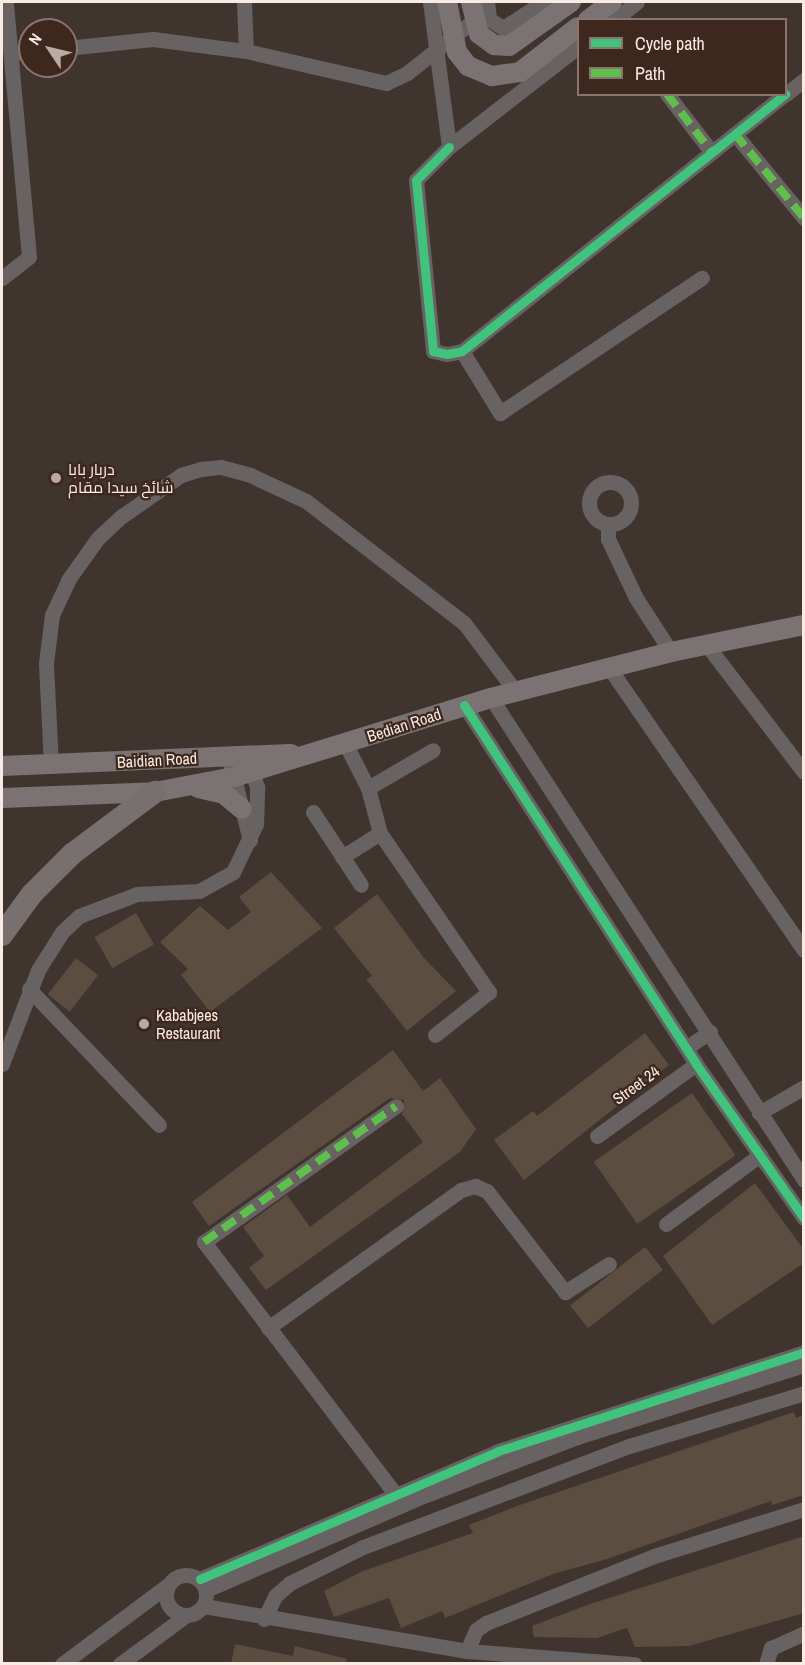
<!DOCTYPE html>
<html>
<head>
<meta charset="utf-8">
<style>
  body { margin:0 }
  #map { position:relative; width:805px; height:1665px; overflow:hidden; background:#40342f; font-family:"Archivo Narrow",Cairo,sans-serif }
  div>[style] { position:absolute }
  .building>* { inset:0; background:#5b4d40; transform-origin:0 0 }
  .minor>* { height:15px; margin:-7.5px; padding:0 7.5px; transform-origin:7.5px; border-radius:7.5px; background:#686262 }
  .minor>.ring { margin:-7.5px; padding:0; box-sizing:content-box; background:none; border:15px solid #686262; border-radius:50% }
  .major>* { height:20px; margin:-10px; padding:0 10px; transform-origin:10px; border-radius:10px; background:#7b7373 }
  .highway>* { height:22px; margin:-11px; padding:0 11px; transform-origin:11px; border-radius:11px; background:#77706f }
  .quiet>* { height:8px; margin-top:-4px; transform-origin:0; background:repeating-linear-gradient(90deg,#5fbe4e 0 15px,transparent 0 23px) }
  .cycleway>* { height:9px; margin:-4.5px; padding:0 4.5px; transform-origin:4.5px; border-radius:4.5px; background:#40c37c }
  .dots>* { width:16px; height:16px; translate:-50% -50%; box-sizing:border-box; border:3px solid #3e271d; border-radius:50% }
  span { translate:-50% -50%; white-space:nowrap; text-align:center; line-height:1.15; -webkit-text-stroke:4.5px #3e271d; paint-order:stroke }
  .poi-label { font-size:16px; color:#faeae4 }
  .left { translate:0 -50%; text-align:left }
  .street-label { font-size:16px; color:#faeae4 }
  .frame { position:absolute; inset:0; border:3px solid #faeae4; pointer-events:none }
  .legend { position:absolute; left:577px; top:18px; width:210px; height:78px; box-sizing:border-box; background:#3e271d; border:2px solid #89756d; margin:0; padding:8px 10px; list-style:none; font-size:18px; color:#faeae4 }
  .legend li { display:flex; align-items:center; gap:12px; height:30px }
  .legend b { width:30px; border:2px solid #89756d }
  .north { position:absolute; left:18px; top:18px; width:60px; height:60px; box-sizing:border-box; background:#3e271d; border:2px solid #89756d; border-radius:50%; rotate:305deg; font-size:16px; font-weight:700; line-height:24px; text-align:center; color:#faeae4 }
  .north::after { content:''; display:block; margin:auto; width:21px; height:27px; background:#b9aaa5; clip-path:polygon(50% 0,100% 100%,50% 72%,0 100%) }
</style>
</head>
<body>
<div id="map">
  <div class="building">
    <i style="clip-path:polygon(271px 872px,322px 928px,210px 1012px,181px 975px,188px 969px,160px 942px,200px 906px,228px 930px,251px 912px,239px 897px)"></i>
    <i style="clip-path:polygon(377px 894px,424px 958px,456px 991px,407px 1031px,366px 979px,372px 976px,334px 928px)"></i>
    <i style="left:136px;top:913px;width:36px;height:48px;rotate:60deg"></i>
    <i style="left:76px;top:958px;width:28px;height:46px;rotate:38deg"></i>
    <i style="clip-path:polygon(645px 1033px,669px 1065px,524px 1180px,494px 1140px,533px 1111px,537px 1116px)"></i>
    <i style="clip-path:polygon(393px 1050px,423px 1091px,440px 1078px,476px 1129px,460px 1152px,266px 1290px,249px 1268px,264px 1256px,243px 1227px,287px 1195px,310px 1227px,423px 1142px,402px 1114px,404px 1100px,390px 1098px,209px 1226px,192px 1202px)"></i>
    <i style="left:692px;top:1093px;width:76px;height:120px;rotate:55deg"></i>
    <i style="clip-path:polygon(755px 1183px,804px 1250px,804px 1263px,712px 1325px,663px 1256px)"></i>
    <i style="left:645px;top:1247px;width:29px;height:95px;rotate:52deg"></i>
    <i style="clip-path:polygon(794px 1412px,796px 1418px,804px 1415px,804px 1495px,772px 1505px,771px 1501px,607px 1559px,553px 1574px,445px 1618px,442px 1611px,401px 1628px,389px 1598px,334px 1617px,324px 1591px,363px 1571px,473px 1533px,469px 1525px,517px 1506px)"></i>
    <i style="clip-path:polygon(804px 1536px,804px 1613px,689px 1646px,635px 1647px,627px 1628px,597px 1638px,534px 1637px,532px 1626px,587px 1605px)"></i>
    <i style="clip-path:polygon(235px 1644px,293px 1656px,295px 1646px,347px 1659px,346px 1664px,231px 1664px)"></i>
  </div>
  <div class="minor">
    <i style="left:244px;top:2px;width:49px;rotate:87.7deg"></i>
    <i style="left:246px;top:51px;width:144px;rotate:12.9deg"></i>
    <i style="left:386px;top:83px;width:23px;rotate:-25deg"></i>
    <i style="left:407px;top:73px;width:85px;rotate:-38.3deg"></i>
    <i style="left:430px;top:2px;width:146px;rotate:82.5deg"></i>
    <i style="left:449px;top:147px;width:163px;rotate:-37.8deg"></i>
    <i style="left:487px;top:2px;width:17px;rotate:83deg"></i>
    <i style="left:489px;top:19px;width:17px;rotate:33deg"></i>
    <i style="left:503px;top:28px;width:48px;rotate:-33deg"></i>
    <i style="left:614px;top:20px;width:29px;rotate:-38deg"></i>
    <i style="left:66px;top:48px;width:87px;rotate:-5.9deg"></i>
    <i style="left:153px;top:39px;width:94px;rotate:7.4deg"></i>
    <i style="left:12px;top:53px;width:18px;rotate:-3deg"></i>
    <i style="left:667px;top:94px;width:71px;rotate:52.5deg"></i>
    <i style="left:786px;top:94px;width:23px;rotate:-38deg"></i>
    <i style="left:735px;top:134px;width:109px;rotate:50.6deg"></i>
    <i style="left:449px;top:147px;width:47px;rotate:135deg"></i>
    <i style="left:416px;top:180px;width:172px;rotate:84.3deg"></i>
    <i style="left:433px;top:351px;width:14px;rotate:12deg"></i>
    <i style="left:447px;top:354px;width:15px;rotate:-11deg"></i>
    <i style="left:462px;top:351px;width:413px;rotate:-38.5deg"></i>
    <i style="left:2px;top:278px;width:34px;rotate:-38deg"></i>
    <i style="left:29px;top:257px;width:256px;rotate:-95.2deg"></i>
    <i style="left:462px;top:351px;width:73px;rotate:58.5deg"></i>
    <i style="left:500px;top:413px;width:243px;rotate:-33.8deg"></i>
    <i class="ring" style="left:589px;top:482px;width:27px;height:27px"></i>
    <i style="left:608px;top:524px;width:15px;rotate:90deg"></i>
    <i style="left:608px;top:539px;width:65px;rotate:64.6deg"></i>
    <i style="left:636px;top:598px;width:64px;rotate:57.1deg"></i>
    <i style="left:706px;top:644px;width:161px;rotate:52.6deg"></i>
    <i style="left:610px;top:669px;width:341px;rotate:55.4deg"></i>
    <i style="left:491px;top:698px;width:575px;rotate:57deg"></i>
    <i style="left:464px;top:705px;width:427px;rotate:57.1deg"></i>
    <i style="left:696px;top:1064px;width:188px;rotate:55deg"></i>
    <i style="left:346px;top:745px;width:48px;rotate:62.9deg"></i>
    <i style="left:368px;top:788px;width:47px;rotate:75.1deg"></i>
    <i style="left:380px;top:833px;width:193px;rotate:55.6deg"></i>
    <i style="left:489px;top:992px;width:69px;rotate:141.5deg"></i>
    <i style="left:228px;top:755px;width:88px;rotate:75.5deg"></i>
    <i style="left:51px;top:766px;width:103px;rotate:-92.8deg"></i>
    <i style="left:46px;top:663px;width:48px;rotate:-82.9deg"></i>
    <i style="left:52px;top:615px;width:38px;rotate:-65deg"></i>
    <i style="left:68px;top:580px;width:52px;rotate:-54.5deg"></i>
    <i style="left:98px;top:538px;width:33px;rotate:-43deg"></i>
    <i style="left:122px;top:516px;width:72px;rotate:-34.8deg"></i>
    <i style="left:181px;top:475px;width:21px;rotate:-17deg"></i>
    <i style="left:201px;top:469px;width:20px;rotate:-6deg"></i>
    <i style="left:221px;top:467px;width:30px;rotate:15deg"></i>
    <i style="left:250px;top:475px;width:62px;rotate:24.9deg"></i>
    <i style="left:306px;top:501px;width:200px;rotate:37.7deg"></i>
    <i style="left:464px;top:623px;width:86px;rotate:53deg"></i>
    <i style="left:368px;top:788px;width:75px;rotate:-30.3deg"></i>
    <i style="left:313px;top:812px;width:87px;rotate:56.7deg"></i>
    <i style="left:342px;top:857px;width:45px;rotate:-32.3deg"></i>
    <i style="left:29px;top:989px;width:188px;rotate:46.3deg"></i>
    <i style="left:686px;top:1048px;width:29px;rotate:-34deg"></i>
    <i style="left:2px;top:1064px;width:101px;rotate:-69deg"></i>
    <i style="left:38px;top:970px;width:45px;rotate:-57.7deg"></i>
    <i style="left:62px;top:932px;width:23px;rotate:-43deg"></i>
    <i style="left:79px;top:916px;width:62px;rotate:-20.8deg"></i>
    <i style="left:137px;top:894px;width:62px;rotate:-2.8deg"></i>
    <i style="left:199px;top:891px;width:39px;rotate:-29deg"></i>
    <i style="left:233px;top:872px;width:53px;rotate:-64.4deg"></i>
    <i style="left:256px;top:824px;width:37px;rotate:-88deg"></i>
    <i style="left:257px;top:787px;width:25px;rotate:-108deg"></i>
    <i style="left:759px;top:1113px;width:52px;rotate:-30deg"></i>
    <i style="left:597px;top:1136px;width:122px;rotate:-36deg"></i>
    <i style="left:666px;top:1224px;width:117px;rotate:-36.3deg"></i>
    <i style="left:268px;top:1328px;width:237px;rotate:-35.6deg"></i>
    <i style="left:461px;top:1190px;width:15px;rotate:-16deg"></i>
    <i style="left:475px;top:1186px;width:13px;rotate:23deg"></i>
    <i style="left:487px;top:1191px;width:128px;rotate:52.3deg"></i>
    <i style="left:565px;top:1292px;width:52px;rotate:-32.5deg"></i>
    <i style="left:396px;top:1495px;width:318px;rotate:-127.2deg"></i>
    <i style="left:204px;top:1242px;width:235px;rotate:-35.3deg"></i>
    <i class="ring" style="left:166px;top:1575px;width:25px;height:25px"></i>
    <i style="left:200px;top:1579px;width:324px;rotate:-23.2deg"></i>
    <i style="left:498px;top:1451px;width:322px;rotate:-17.9deg"></i>
    <i style="left:206px;top:1590px;width:240px;rotate:-23.4deg"></i>
    <i style="left:426px;top:1495px;width:162px;rotate:-21deg"></i>
    <i style="left:577px;top:1437px;width:238px;rotate:-17.6deg"></i>
    <i style="left:204px;top:1606px;width:267px;rotate:9.7deg"></i>
    <i style="left:467px;top:1651px;width:168px;rotate:4.5deg"></i>
    <i style="left:264px;top:1619px;width:25px;rotate:-64deg"></i>
    <i style="left:275px;top:1596px;width:20px;rotate:-41deg"></i>
    <i style="left:290px;top:1583px;width:81px;rotate:-26.3deg"></i>
    <i style="left:363px;top:1547px;width:285px;rotate:-20.8deg"></i>
    <i style="left:629px;top:1446px;width:183px;rotate:-16.8deg"></i>
    <i style="left:467px;top:1651px;width:23px;rotate:-67deg"></i>
    <i style="left:476px;top:1630px;width:12px;rotate:-35deg"></i>
    <i style="left:486px;top:1623px;width:181px;rotate:-21.7deg"></i>
    <i style="left:654px;top:1556px;width:157px;rotate:-17.4deg"></i>
    <i style="left:62px;top:1664px;width:132px;rotate:-36.7deg"></i>
    <i style="left:120px;top:1664px;width:81px;rotate:-36.4deg"></i>
    <i style="left:766px;top:1664px;width:17px;rotate:-73deg"></i>
    <i style="left:771px;top:1648px;width:36px;rotate:-24deg"></i>
  </div>
  <div class="major">
    <i style="left:447px;top:2px;width:51px;rotate:78.7deg"></i>
    <i style="left:457px;top:52px;width:18px;rotate:52deg"></i>
    <i style="left:468px;top:66px;width:26px;rotate:23deg"></i>
    <i style="left:492px;top:76px;width:28px;rotate:-8deg"></i>
    <i style="left:520px;top:72px;width:73px;rotate:-37.8deg"></i>
    <i style="left:471px;top:2px;width:33px;rotate:76deg"></i>
    <i style="left:479px;top:34px;width:19px;rotate:36deg"></i>
    <i style="left:494px;top:45px;width:15px;rotate:4deg"></i>
    <i style="left:509px;top:46px;width:76px;rotate:-35.4deg"></i>
    <i style="left:588px;top:20px;width:30px;rotate:-37deg"></i>
    <i style="left:2px;top:766px;width:289px;rotate:-2.4deg"></i>
    <i style="left:198px;top:788px;width:27px;rotate:13deg"></i>
    <i style="left:224px;top:794px;width:23px;rotate:40deg"></i>
    <i style="left:2px;top:798px;width:153px;rotate:-2.2deg"></i>
    <i style="left:155px;top:792px;width:80px;rotate:-10.8deg"></i>
    <i style="left:234px;top:777px;width:269px;rotate:-17.1deg"></i>
    <i style="left:491px;top:698px;width:186px;rotate:-14.3deg"></i>
    <i style="left:671px;top:652px;width:136px;rotate:-11.5deg"></i>
  </div>
  <div class="highway">
    <i style="left:2px;top:935px;width:51px;rotate:-53.8deg"></i>
    <i style="left:32px;top:894px;width:57px;rotate:-45deg"></i>
    <i style="left:72px;top:854px;width:104px;rotate:-36.8deg"></i>
  </div>
  <div class="quiet">
    <i style="left:667px;top:94px;width:71px;rotate:52.5deg"></i>
    <i style="left:735px;top:134px;width:109px;rotate:50.6deg"></i>
    <i style="left:204px;top:1242px;width:235px;rotate:-35.3deg"></i>
  </div>
  <div class="cycleway">
    <i style="left:449px;top:147px;width:47px;rotate:135deg"></i>
    <i style="left:416px;top:180px;width:172px;rotate:84.3deg"></i>
    <i style="left:433px;top:351px;width:14px;rotate:12deg"></i>
    <i style="left:447px;top:354px;width:15px;rotate:-11deg"></i>
    <i style="left:462px;top:351px;width:413px;rotate:-38.5deg"></i>
    <i style="left:464px;top:705px;width:427px;rotate:57.1deg"></i>
    <i style="left:696px;top:1064px;width:188px;rotate:55deg"></i>
    <i style="left:200px;top:1579px;width:324px;rotate:-23.2deg"></i>
    <i style="left:498px;top:1451px;width:322px;rotate:-17.9deg"></i>
  </div>
  <div class="dots">
    <i style="left:56px;top:478px;background:#b9aaa5"></i>
    <i style="left:144px;top:1024px;background:#b9aaa5"></i>
  </div>
  <div class="poi-label">
    <span class="left" style="left:68px;top:478px">دربار بابا<br>شائخ سیدا مقام</span>
    <span class="left" style="left:156px;top:1024px">Kababjees<br>Restaurant</span>
  </div>
  <div class="street-label">
    <span style="left:404px;top:725px;rotate:-18deg">Bedian Road</span>
    <span style="left:157px;top:760px;rotate:-3deg">Baidian Road</span>
    <span style="left:636px;top:1085px;rotate:-36deg">Street 24</span>
  </div>
  <div class="frame"></div>
  <ul class="legend">
  <li><b style="height:8px;background:#40c37c"></b>Cycle path</li>
  <li><b style="height:8px;background:#5fbe4e"></b>Path</li>
  </ul>
  <div class="north">N</div>
</div>
</body>
</html>
